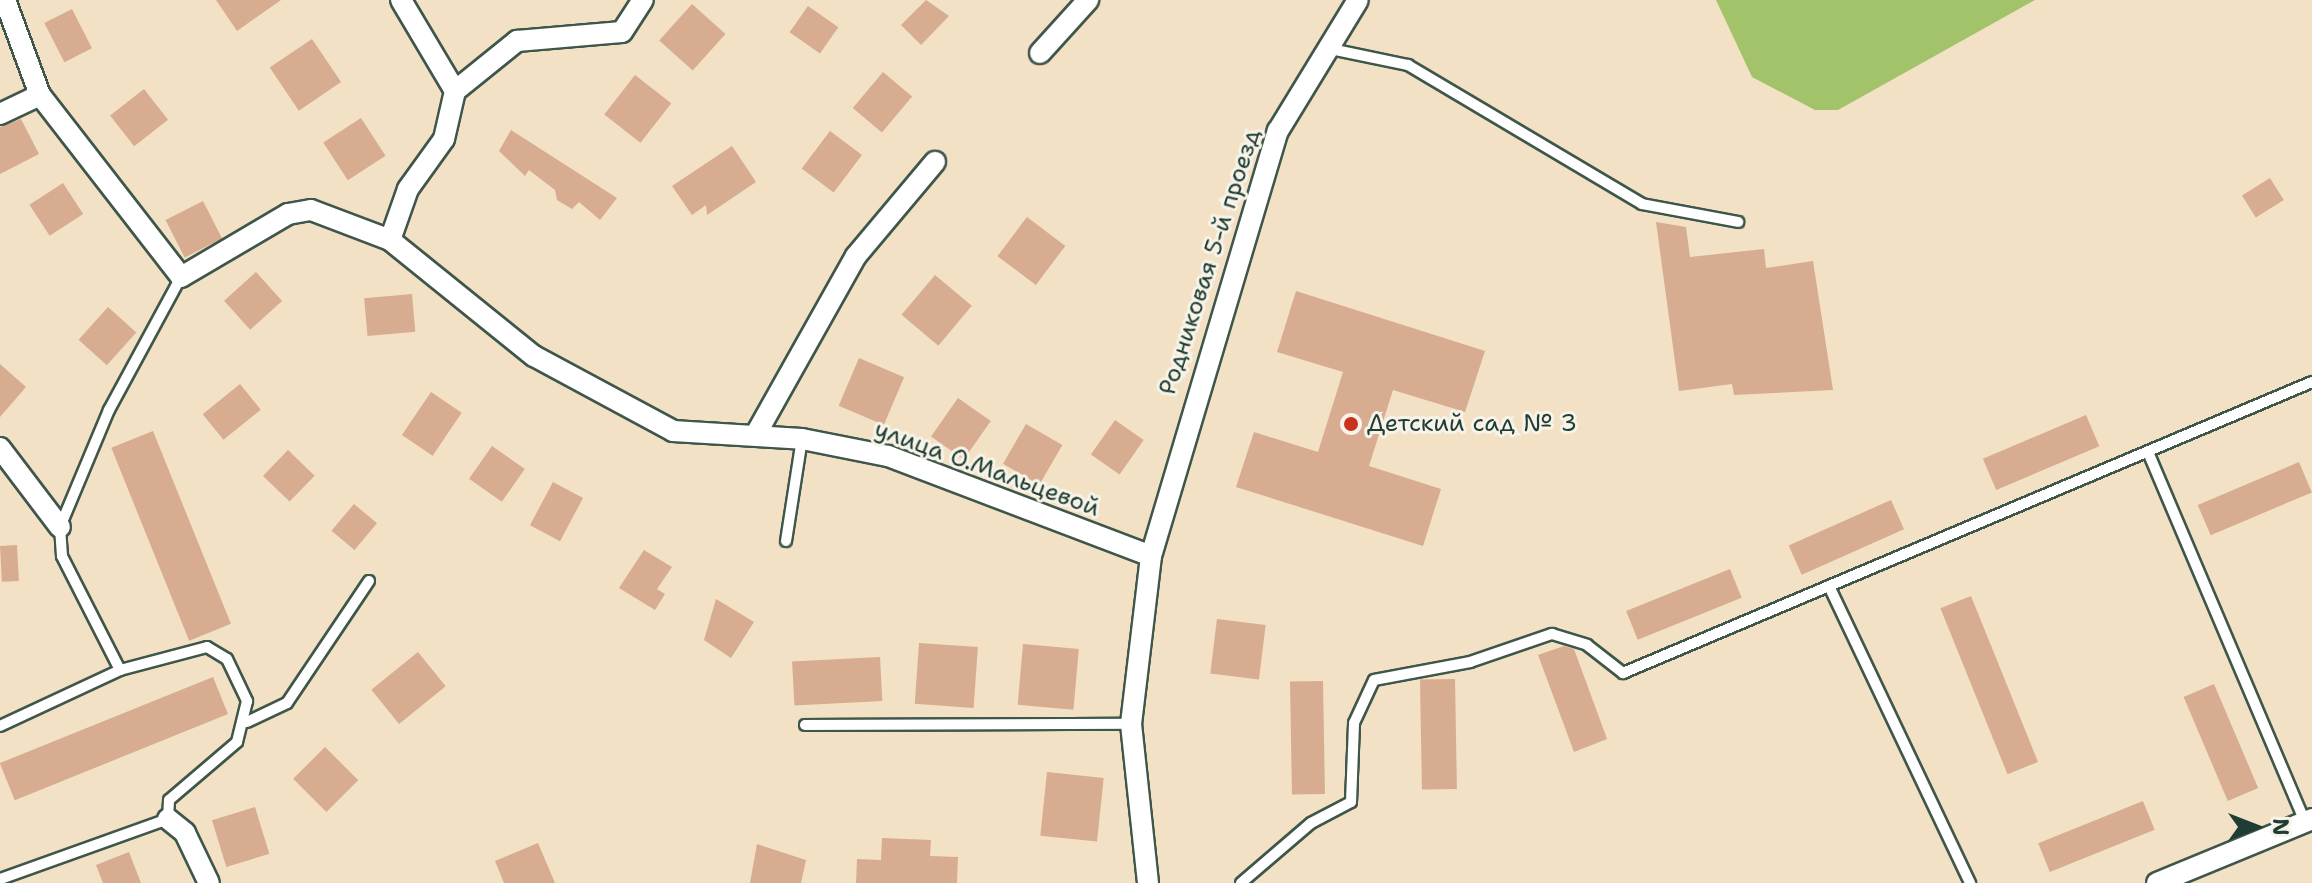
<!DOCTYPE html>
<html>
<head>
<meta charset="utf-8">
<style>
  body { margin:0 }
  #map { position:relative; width:2312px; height:883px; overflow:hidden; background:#f2e1c5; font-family:"Shantell Sans",sans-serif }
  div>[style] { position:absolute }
  .green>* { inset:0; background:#a3c36b }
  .building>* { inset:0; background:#d7ac91; transform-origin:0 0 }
  .roads { filter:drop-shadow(2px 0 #3f564a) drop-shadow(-2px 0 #3f564a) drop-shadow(0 2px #3f564a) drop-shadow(0 -2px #3f564a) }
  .service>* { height:10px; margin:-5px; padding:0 5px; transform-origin:5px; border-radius:5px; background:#fff }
  .minor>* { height:20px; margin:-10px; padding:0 10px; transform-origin:10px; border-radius:10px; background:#fff }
  .dots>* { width:22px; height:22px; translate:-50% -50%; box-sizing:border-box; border:4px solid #f7f3e8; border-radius:50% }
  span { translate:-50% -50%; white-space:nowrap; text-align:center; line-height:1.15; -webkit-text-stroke:6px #f7f3e8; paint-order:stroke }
  .street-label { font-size:24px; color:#1f3d34 }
  .poi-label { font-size:24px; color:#1f3d34 }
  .left { translate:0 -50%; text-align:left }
  .north { position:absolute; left:2216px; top:787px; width:80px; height:80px; -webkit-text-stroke:6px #f7f3e8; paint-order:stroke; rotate:90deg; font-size:22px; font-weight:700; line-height:32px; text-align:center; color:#1f3d34 }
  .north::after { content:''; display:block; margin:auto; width:28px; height:36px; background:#1f3d34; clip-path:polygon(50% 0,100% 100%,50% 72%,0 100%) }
</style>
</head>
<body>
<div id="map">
  <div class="green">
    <i style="clip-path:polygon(1716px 0,2035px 0,1838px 110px,1815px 110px,1752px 77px)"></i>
  </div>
  <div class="building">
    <i style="clip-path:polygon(216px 0,281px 0,237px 31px)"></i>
    <i style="clip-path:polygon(926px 0,949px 16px,921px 45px,901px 25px)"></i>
    <i style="left:692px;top:4px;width:45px;height:49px;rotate:42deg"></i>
    <i style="left:808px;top:6px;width:37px;height:32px;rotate:35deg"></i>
    <i style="left:72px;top:9px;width:44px;height:31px;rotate:63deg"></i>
    <i style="left:312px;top:39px;width:52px;height:51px;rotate:56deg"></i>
    <i style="left:883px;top:72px;width:38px;height:47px;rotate:40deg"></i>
    <i style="left:635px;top:75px;width:46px;height:50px;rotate:38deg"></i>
    <i style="left:144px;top:89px;width:39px;height:43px;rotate:52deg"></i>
    <i style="left:361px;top:118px;width:45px;height:45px;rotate:57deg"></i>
    <i style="clip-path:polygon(21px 119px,39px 154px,0 174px,0 127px)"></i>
    <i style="clip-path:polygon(511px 130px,617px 198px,600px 220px,579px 202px,572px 209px,557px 200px,555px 190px,529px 170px,525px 176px,499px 151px)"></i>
    <i style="left:830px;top:131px;width:40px;height:47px;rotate:37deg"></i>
    <i style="clip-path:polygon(732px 146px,756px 182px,707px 215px,706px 205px,692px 215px,672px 186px)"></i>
    <i style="left:2270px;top:178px;width:26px;height:33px;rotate:58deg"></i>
    <i style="left:63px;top:183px;width:37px;height:40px;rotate:57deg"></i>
    <i style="left:203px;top:201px;width:42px;height:42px;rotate:63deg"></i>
    <i style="left:1027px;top:217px;width:48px;height:49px;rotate:37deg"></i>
    <i style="clip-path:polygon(1656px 222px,1686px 227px,1690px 257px,1764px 249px,1766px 268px,1813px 261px,1833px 390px,1734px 395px,1732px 384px,1679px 391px)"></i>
    <i style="left:256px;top:272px;width:39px;height:43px;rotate:48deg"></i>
    <i style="left:935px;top:275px;width:48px;height:52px;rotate:40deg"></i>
    <i style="clip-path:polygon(1296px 291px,1485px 351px,1465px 412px,1393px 390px,1369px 466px,1441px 489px,1423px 546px,1236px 487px,1254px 432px,1318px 452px,1343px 372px,1277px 352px)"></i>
    <i style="left:412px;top:294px;width:38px;height:48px;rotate:85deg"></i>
    <i style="left:108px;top:307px;width:38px;height:44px;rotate:42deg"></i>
    <i style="left:859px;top:358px;width:49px;height:52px;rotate:23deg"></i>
    <i style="clip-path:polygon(0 364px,26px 387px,0 417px)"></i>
    <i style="left:240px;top:384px;width:33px;height:48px;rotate:51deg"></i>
    <i style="left:431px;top:392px;width:37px;height:52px;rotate:34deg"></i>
    <i style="left:958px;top:398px;width:40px;height:47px;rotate:35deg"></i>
    <i style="left:2086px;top:415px;width:34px;height:112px;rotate:67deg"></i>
    <i style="left:1115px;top:420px;width:35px;height:42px;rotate:35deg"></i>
    <i style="left:1026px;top:424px;width:42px;height:46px;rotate:30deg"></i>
    <i style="left:153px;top:431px;width:208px;height:45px;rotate:68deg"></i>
    <i style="left:492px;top:446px;width:40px;height:40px;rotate:35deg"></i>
    <i style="left:288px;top:450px;width:37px;height:36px;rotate:44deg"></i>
    <i style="left:2299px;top:462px;width:33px;height:110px;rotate:67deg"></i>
    <i style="left:553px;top:482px;width:34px;height:49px;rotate:28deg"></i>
    <i style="left:1891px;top:500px;width:32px;height:112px;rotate:66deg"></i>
    <i style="left:354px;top:504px;width:30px;height:35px;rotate:40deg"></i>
    <i style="left:17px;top:545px;width:36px;height:17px;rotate:87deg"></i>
    <i style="clip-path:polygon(644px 550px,672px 567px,657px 589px,665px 594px,655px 610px,619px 588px)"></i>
    <i style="left:1730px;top:569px;width:31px;height:112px;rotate:68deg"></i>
    <i style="left:1971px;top:596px;width:179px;height:33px;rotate:68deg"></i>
    <i style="clip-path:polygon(716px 599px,754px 622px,731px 658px,704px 640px)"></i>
    <i style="left:1217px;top:619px;width:49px;height:55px;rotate:7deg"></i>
    <i style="left:919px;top:643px;width:59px;height:61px;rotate:4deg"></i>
    <i style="left:1023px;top:644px;width:56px;height:61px;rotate:5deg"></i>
    <i style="clip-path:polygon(1564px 646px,1574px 649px,1607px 739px,1574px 752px,1538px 655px)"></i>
    <i style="left:418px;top:652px;width:44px;height:60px;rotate:51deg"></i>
    <i style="left:880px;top:657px;width:44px;height:88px;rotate:87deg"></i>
    <i style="left:213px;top:677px;width:40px;height:230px;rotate:68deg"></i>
    <i style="left:1455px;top:679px;width:110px;height:35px;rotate:89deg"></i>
    <i style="left:1323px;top:681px;width:113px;height:33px;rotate:89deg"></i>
    <i style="left:2214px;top:684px;width:113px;height:33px;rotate:67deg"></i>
    <i style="left:325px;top:747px;width:47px;height:45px;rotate:45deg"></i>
    <i style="left:1047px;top:772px;width:57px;height:64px;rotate:6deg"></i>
    <i style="left:2143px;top:801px;width:31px;height:113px;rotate:68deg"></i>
    <i style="left:255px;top:807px;width:49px;height:45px;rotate:73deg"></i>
    <i style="clip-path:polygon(882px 838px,931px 840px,930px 856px,958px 857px,957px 883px,856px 883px,857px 859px,881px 860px)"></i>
    <i style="clip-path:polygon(538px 843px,555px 883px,504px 883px,495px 861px)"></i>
    <i style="clip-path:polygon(757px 844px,806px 860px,801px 883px,750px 883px)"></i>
    <i style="clip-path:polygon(129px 852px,141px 883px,103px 883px,96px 865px)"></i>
  </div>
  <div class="roads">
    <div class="service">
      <i style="left:1326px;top:48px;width:84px;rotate:11.7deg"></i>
      <i style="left:1408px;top:65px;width:272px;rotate:30.7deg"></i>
      <i style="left:1642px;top:204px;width:98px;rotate:10.6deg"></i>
      <i style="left:2148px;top:452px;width:402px;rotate:67deg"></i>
      <i style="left:786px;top:541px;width:103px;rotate:-81.1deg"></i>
      <i style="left:1829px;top:586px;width:329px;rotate:64.6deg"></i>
      <i style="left:120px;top:670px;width:128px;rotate:-117deg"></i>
      <i style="left:62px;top:556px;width:29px;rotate:-94deg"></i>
      <i style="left:60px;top:527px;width:127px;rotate:-67.3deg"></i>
      <i style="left:109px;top:410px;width:151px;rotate:-61.6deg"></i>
      <i style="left:247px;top:722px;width:44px;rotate:-25.4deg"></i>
      <i style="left:287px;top:703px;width:147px;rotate:-56.1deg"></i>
      <i style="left:805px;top:725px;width:326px;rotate:-0.2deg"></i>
      <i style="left:0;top:726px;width:132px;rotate:-25deg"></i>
      <i style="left:120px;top:670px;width:90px;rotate:-14.8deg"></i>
      <i style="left:207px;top:647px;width:23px;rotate:31deg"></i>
      <i style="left:227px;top:659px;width:47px;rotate:64.5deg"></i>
      <i style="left:247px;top:701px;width:42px;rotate:103.7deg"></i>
      <i style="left:237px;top:742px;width:89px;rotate:139.5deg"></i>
      <i style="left:169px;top:800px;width:19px;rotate:93deg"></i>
      <i style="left:168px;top:819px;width:178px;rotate:160.3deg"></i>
      <i style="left:1241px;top:883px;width:92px;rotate:-40.6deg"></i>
      <i style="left:1311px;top:823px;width:45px;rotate:-27.7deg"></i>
      <i style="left:1351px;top:802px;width:79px;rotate:-87.8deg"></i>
      <i style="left:1354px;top:723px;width:47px;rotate:-65.1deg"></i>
      <i style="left:1374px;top:680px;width:98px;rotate:-10.6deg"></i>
      <i style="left:1470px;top:662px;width:87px;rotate:-18.9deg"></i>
      <i style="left:1552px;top:634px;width:37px;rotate:17deg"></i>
      <i style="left:1587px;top:645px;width:46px;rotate:37.9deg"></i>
      <i style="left:1623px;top:673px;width:748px;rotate:-22.9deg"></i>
    </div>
    <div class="minor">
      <i style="left:5px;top:0;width:101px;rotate:69.8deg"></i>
      <i style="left:40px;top:95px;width:230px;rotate:52.2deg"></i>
      <i style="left:181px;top:277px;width:124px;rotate:-30.5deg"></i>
      <i style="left:288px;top:214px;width:23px;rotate:-10deg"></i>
      <i style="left:311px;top:210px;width:85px;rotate:20.8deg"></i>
      <i style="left:401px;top:0;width:106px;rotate:59.3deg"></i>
      <i style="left:455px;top:91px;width:49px;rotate:102.9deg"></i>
      <i style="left:444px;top:139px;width:62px;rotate:125.8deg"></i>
      <i style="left:408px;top:189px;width:54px;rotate:109.4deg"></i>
      <i style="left:390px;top:240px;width:185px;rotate:38.9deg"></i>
      <i style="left:534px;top:356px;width:158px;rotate:28.3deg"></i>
      <i style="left:673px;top:431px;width:129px;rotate:3.5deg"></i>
      <i style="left:802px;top:439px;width:88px;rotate:11.2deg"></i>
      <i style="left:888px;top:456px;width:281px;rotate:20.8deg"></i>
      <i style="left:1040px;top:53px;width:72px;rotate:-47.8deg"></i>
      <i style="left:455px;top:91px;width:80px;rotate:-38.9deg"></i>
      <i style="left:517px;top:41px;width:105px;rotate:-4.9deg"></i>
      <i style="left:622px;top:32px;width:38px;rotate:-57deg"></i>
      <i style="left:0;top:114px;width:44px;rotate:-25.4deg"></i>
      <i style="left:756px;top:434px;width:204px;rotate:-60.7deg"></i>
      <i style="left:856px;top:256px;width:123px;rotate:-50deg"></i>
      <i style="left:0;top:448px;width:99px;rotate:52.8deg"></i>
      <i style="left:168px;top:819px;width:22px;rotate:39deg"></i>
      <i style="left:185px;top:833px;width:55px;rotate:64.4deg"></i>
      <i style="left:1148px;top:883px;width:160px;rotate:-96.1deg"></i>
      <i style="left:1131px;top:724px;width:169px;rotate:-83.2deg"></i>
      <i style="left:1151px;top:556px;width:444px;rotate:-73.4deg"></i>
      <i style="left:1278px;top:131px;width:153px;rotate:-58.6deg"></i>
      <i style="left:2157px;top:883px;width:168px;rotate:-22.4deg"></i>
    </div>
  </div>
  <div class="dots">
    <i style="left:1351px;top:424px;background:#c8321e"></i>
  </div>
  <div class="street-label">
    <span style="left:1210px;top:262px;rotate:-72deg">Родниковая 5-й проезд</span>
    <span style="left:987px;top:469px;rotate:20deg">улица О.Мальцевой</span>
  </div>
  <div class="poi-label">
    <span class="left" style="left:1367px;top:424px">Детский сад № 3</span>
  </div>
  <div class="north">N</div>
</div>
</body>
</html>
